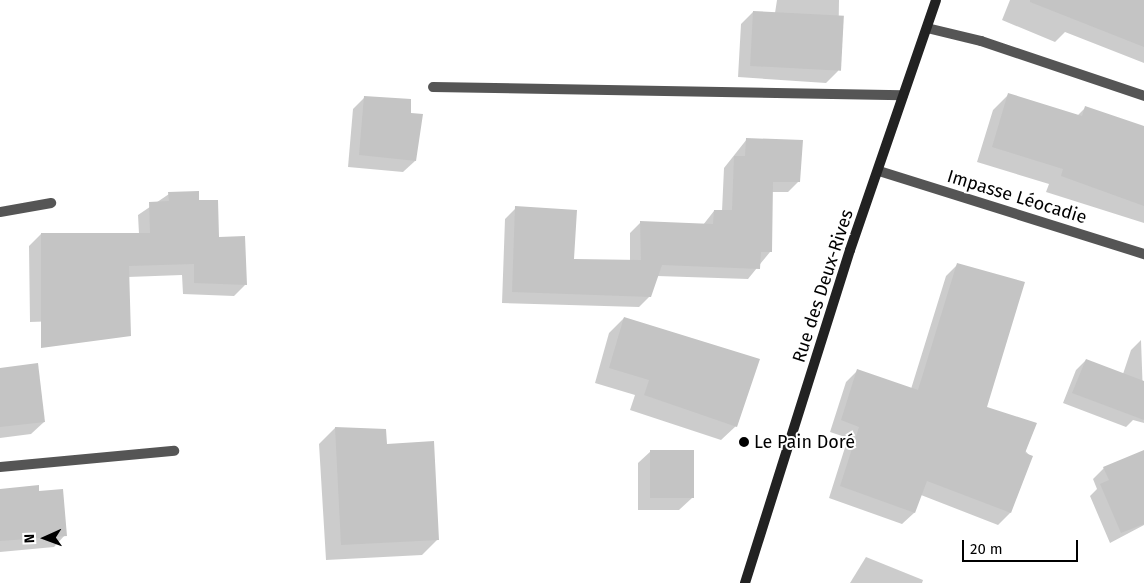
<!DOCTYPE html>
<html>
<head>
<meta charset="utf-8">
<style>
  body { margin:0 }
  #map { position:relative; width:1144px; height:583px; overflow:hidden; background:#fff; font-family:"Fira Sans",sans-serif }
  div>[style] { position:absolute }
  .shadow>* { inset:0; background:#0003 }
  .building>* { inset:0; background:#c4c4c4; transform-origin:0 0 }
  .street>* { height:10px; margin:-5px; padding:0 5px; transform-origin:5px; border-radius:5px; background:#555 }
  .secondary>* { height:10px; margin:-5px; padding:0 5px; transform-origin:5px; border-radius:5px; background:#222 }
  .dots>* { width:14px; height:14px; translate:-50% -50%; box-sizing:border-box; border:2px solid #fff; border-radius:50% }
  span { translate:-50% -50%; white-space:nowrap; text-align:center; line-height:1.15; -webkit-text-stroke:4px #fff; paint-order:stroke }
  .street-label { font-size:18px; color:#000 }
  .poi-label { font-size:18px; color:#000 }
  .left { translate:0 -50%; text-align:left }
  .north { position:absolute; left:20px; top:513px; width:50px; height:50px; -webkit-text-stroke:4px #fff; paint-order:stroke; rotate:268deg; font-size:14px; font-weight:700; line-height:20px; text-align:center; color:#000 }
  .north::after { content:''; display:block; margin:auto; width:18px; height:22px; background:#000; clip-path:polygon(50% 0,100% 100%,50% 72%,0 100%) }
  .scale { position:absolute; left:962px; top:540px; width:116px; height:22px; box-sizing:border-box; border:2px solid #000; border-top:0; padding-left:6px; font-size:15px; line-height:18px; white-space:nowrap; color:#000; -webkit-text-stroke:4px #fff; paint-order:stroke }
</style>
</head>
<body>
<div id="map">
  <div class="shadow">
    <i style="clip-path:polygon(777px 0,839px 0,838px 71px,826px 83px,738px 77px,741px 24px,753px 12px,775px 13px)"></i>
    <i style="clip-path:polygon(1010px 0,1144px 0,1144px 63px,1065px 32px,1055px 42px,1002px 20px)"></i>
    <i style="clip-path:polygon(1008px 95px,1077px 116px,1086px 107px,1144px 128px,1144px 223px,1046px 192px,1049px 184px,977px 162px,993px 110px)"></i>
    <i style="clip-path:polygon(365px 97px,415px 161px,403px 172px,348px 167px,353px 109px)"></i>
    <i style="clip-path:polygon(747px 139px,799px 181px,788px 192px,772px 192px,770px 252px,748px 279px,657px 276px,650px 296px,639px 307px,502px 303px,505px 219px,516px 208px,573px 260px,630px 261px,630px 233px,641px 222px,703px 225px,714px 211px,722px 211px,724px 168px)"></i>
    <i style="clip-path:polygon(169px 194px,198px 202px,245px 285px,234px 296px,183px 294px,182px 275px,128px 277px,116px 319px,30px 322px,29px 246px,41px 234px,139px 234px,138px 215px)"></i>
    <i style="clip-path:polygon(957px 265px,985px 408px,1031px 457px,1010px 513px,998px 525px,921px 495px,914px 513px,902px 524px,829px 498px,848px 438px,830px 432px,846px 382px,858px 370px,911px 389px,946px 276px)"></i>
    <i style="clip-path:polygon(624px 318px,736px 426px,721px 440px,630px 410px,635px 395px,595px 383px,609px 333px)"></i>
    <i style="clip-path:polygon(1141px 340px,1144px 423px,1133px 420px,1126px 427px,1063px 403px,1076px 370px,1086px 360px,1123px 374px,1131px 350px)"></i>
    <i style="clip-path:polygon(0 370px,44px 422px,31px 434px,0 438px)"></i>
    <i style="clip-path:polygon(335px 428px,385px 430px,386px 446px,438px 539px,422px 555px,326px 560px,319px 444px)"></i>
    <i style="clip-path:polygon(651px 451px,692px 498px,679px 510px,638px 510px,638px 463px)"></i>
    <i style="clip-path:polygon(1144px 451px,1144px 525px,1110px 543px,1090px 496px,1097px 489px,1093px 479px,1104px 468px)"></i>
    <i style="clip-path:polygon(0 490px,38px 492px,65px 535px,54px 547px,0 552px)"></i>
    <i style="clip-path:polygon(866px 557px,923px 580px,922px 583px,850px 583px)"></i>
  </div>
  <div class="building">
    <i style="clip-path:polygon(1030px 0,1144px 0,1144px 47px,1030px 2px)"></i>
    <i style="left:753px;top:11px;width:91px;height:55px;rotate:3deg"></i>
    <i style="clip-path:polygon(1008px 93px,1082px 116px,1085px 106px,1144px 126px,1144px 206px,1061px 176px,1063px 169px,992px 147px)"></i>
    <i style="clip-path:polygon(364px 96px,411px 99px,411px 113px,423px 114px,416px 161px,359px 155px)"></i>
    <i style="clip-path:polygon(746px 138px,803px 140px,800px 182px,773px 182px,772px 252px,761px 252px,760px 269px,662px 265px,651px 297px,512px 292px,515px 206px,577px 210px,574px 259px,641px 260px,640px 221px,713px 224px,714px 210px,732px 210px,734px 156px,745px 156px)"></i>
    <i style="clip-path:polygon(199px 191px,199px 200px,218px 200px,219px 237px,245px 236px,247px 285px,194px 283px,194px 264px,129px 266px,131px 336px,41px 348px,41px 233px,150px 233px,149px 202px,169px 201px,168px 192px)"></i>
    <i style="clip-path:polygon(957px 263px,1025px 282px,987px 407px,1037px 423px,1025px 453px,1033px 456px,1011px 513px,927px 481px,915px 513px,840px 486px,859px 427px,841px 420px,857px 369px,918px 390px)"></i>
    <i style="clip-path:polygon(624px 317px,760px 359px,737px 427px,644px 395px,649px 380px,609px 368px)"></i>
    <i style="clip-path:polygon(1086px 359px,1144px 381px,1144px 420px,1072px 393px)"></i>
    <i style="clip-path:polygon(38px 363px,45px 422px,0 427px,0 368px)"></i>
    <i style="clip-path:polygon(335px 427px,386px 429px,387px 444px,434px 441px,439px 540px,341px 545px)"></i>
    <i style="left:650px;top:450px;width:44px;height:48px"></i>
    <i style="clip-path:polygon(1144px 450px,1144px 524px,1121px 533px,1100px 484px,1109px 480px,1103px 467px)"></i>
    <i style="clip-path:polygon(39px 485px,39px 491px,63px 489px,67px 536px,0 541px,0 489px)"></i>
  </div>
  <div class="street">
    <i style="left:927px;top:28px;width:56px;rotate:13.5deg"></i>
    <i style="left:981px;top:41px;width:172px;rotate:18.6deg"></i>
    <i style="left:433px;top:87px;width:470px;rotate:1deg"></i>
    <i style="left:879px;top:171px;width:278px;rotate:17.4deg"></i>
    <i style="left:0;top:212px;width:52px;rotate:-10deg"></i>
    <i style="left:0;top:467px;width:175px;rotate:-5.3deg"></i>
  </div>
  <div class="secondary">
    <i style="left:745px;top:583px;width:349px;rotate:-72.5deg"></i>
    <i style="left:850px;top:250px;width:264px;rotate:-71deg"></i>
  </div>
  <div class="dots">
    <i style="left:744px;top:442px;background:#000"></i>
  </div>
  <div class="street-label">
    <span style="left:1017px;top:197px;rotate:17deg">Impasse Léocadie</span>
    <span style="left:823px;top:286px;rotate:-72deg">Rue des Deux-Rives</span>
  </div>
  <div class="poi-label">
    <span class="left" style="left:754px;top:442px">Le Pain Doré</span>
  </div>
  <div class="north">N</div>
  <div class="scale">20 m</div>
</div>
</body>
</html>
